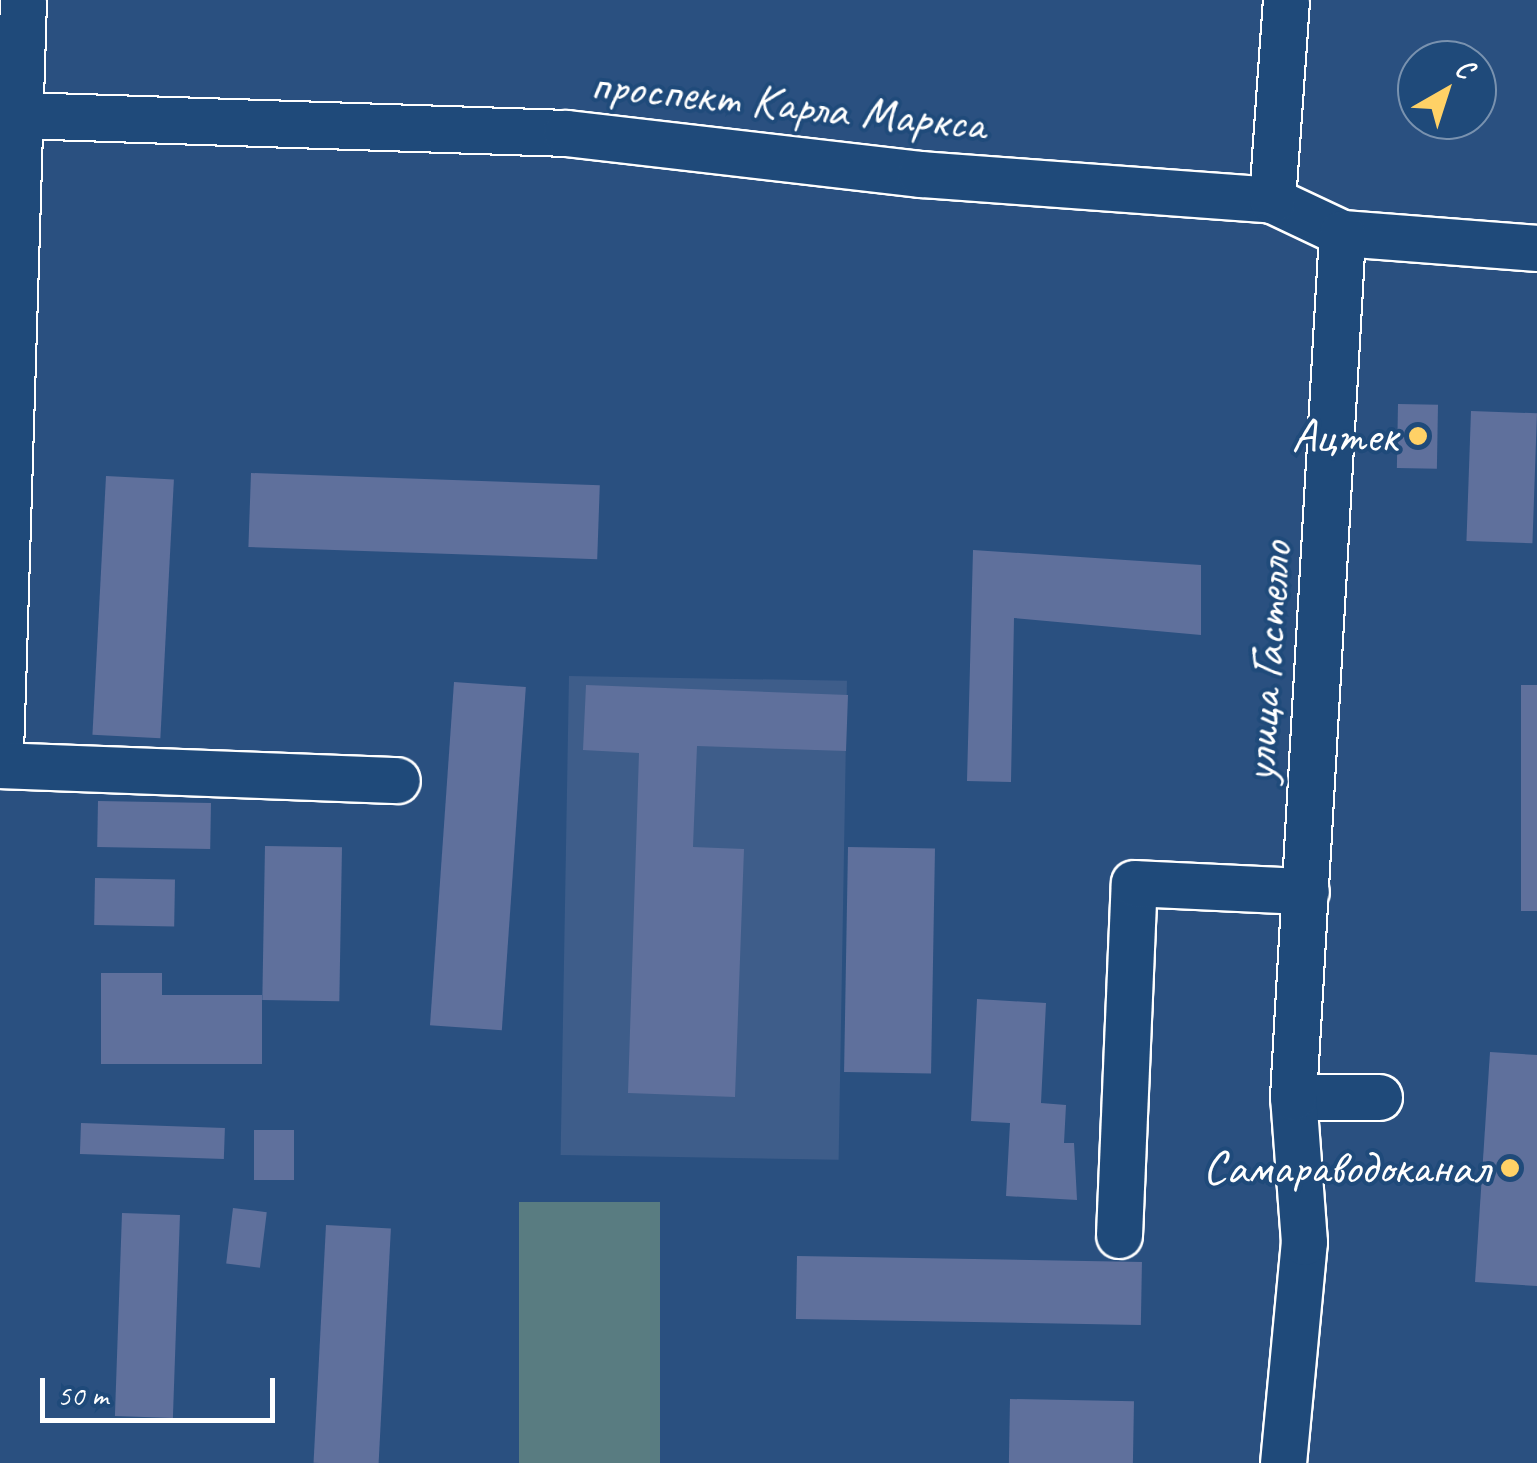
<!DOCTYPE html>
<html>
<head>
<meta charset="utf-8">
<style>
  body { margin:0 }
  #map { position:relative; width:1537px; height:1463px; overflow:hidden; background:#2a5080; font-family:Caveat,sans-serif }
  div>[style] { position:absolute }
  .built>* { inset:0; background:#3e5d8a; transform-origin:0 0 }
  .green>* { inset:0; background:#597c81; transform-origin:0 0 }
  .building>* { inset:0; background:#5f709c; transform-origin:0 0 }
  .roads { filter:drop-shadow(2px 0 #fff) drop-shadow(-2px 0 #fff) drop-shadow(0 2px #fff) drop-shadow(0 -2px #fff) }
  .minor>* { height:45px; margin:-22.5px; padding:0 22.5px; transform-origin:22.5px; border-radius:22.5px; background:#1f4a7a }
  .dots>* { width:28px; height:28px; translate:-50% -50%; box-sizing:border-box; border:5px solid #1f4a7a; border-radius:50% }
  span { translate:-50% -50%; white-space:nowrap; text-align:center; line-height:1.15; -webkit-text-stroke:8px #1f4a7a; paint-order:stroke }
  .street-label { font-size:48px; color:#fff }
  .poi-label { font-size:48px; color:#fff }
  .right { translate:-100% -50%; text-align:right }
  .north { position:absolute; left:1397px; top:40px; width:100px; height:100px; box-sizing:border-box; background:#1f4a7a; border:2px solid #7992af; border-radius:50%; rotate:39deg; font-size:28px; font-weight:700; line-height:40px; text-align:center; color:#fff }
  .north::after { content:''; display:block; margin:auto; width:35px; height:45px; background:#ffd166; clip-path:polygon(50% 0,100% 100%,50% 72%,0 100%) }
  .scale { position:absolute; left:40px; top:1378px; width:235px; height:45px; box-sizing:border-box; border:5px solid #fff; border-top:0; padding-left:12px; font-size:30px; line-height:35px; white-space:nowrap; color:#fff; -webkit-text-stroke:8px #1f4a7a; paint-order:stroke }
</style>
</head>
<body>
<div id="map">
  <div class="built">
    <i style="left:569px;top:676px;width:278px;height:479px;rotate:1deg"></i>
  </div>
  <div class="green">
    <i style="left:519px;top:1202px;width:141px;height:261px"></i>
  </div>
  <div class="building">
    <i style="left:1398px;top:404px;width:40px;height:64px;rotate:1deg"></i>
    <i style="left:1471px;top:411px;width:66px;height:130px;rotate:2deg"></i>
    <i style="left:251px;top:473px;width:349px;height:74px;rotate:2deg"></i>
    <i style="left:106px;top:476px;width:68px;height:259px;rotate:3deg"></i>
    <i style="clip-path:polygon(973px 550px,1201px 565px,1201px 635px,1014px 618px,1011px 782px,967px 781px)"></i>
    <i style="left:454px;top:682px;width:72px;height:344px;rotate:4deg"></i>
    <i style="clip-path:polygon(586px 685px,848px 695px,846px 751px,697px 746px,693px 847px,744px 849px,735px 1097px,628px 1093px,639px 753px,583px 750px)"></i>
    <i style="left:1521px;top:685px;width:16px;height:226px"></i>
    <i style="left:98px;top:801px;width:113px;height:46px;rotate:1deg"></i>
    <i style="left:265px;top:846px;width:77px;height:154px;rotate:1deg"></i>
    <i style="left:848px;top:847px;width:87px;height:225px;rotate:1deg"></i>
    <i style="left:95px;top:878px;width:80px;height:47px;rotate:1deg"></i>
    <i style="clip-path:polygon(101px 973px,162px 973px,162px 995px,262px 995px,262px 1064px,101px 1064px)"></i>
    <i style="clip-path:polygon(977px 999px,1046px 1003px,1041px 1103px,1066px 1105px,1064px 1143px,1074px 1143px,1077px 1200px,1006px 1196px,1010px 1123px,971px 1121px)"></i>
    <i style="clip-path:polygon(1490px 1052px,1537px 1055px,1537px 1286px,1475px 1282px)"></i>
    <i style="left:81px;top:1123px;width:144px;height:31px;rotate:2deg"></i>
    <i style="left:254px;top:1130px;width:40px;height:50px"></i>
    <i style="left:233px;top:1208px;width:34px;height:56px;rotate:7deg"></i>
    <i style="left:122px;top:1213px;width:58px;height:203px;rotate:2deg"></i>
    <i style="left:326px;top:1225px;width:65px;height:238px;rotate:3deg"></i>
    <i style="left:797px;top:1256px;width:345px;height:63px;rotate:1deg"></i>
    <i style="left:1010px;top:1399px;width:124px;height:64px;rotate:1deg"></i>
  </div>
  <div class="roads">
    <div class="minor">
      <i style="left:19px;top:115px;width:547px;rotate:1.88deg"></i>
      <i style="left:566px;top:133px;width:357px;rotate:6.6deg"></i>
      <i style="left:921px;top:174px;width:352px;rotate:4.2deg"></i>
      <i style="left:1272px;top:200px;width:77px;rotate:25.2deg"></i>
      <i style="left:1342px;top:233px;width:196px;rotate:4.4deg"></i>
      <i style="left:1272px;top:200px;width:200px;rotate:-86deg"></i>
      <i style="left:0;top:752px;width:752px;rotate:-88.25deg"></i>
      <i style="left:0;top:765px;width:397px;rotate:2.2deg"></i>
      <i style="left:1293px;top:1097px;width:86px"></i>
      <i style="left:1119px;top:1235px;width:352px;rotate:-87.6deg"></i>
      <i style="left:1134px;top:883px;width:172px;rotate:2.7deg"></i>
      <i style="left:1283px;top:1463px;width:222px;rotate:-84.6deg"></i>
      <i style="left:1304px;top:1242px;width:145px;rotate:-94.3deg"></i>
      <i style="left:1293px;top:1097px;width:865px;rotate:-86.75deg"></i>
    </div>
  </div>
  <div class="dots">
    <i style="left:1418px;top:436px;background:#ffd166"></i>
    <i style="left:1510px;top:1168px;background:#ffd166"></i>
  </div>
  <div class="street-label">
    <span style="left:788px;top:104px;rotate:6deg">проспект Карла Маркса</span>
    <span style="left:1267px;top:662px;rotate:-86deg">улица Гастелло</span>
  </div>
  <div class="poi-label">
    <span class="right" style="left:1398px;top:436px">Ацтек</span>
    <span class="right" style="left:1490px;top:1168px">Самараводоканал</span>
  </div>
  <div class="north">С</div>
  <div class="scale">50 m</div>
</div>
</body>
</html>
